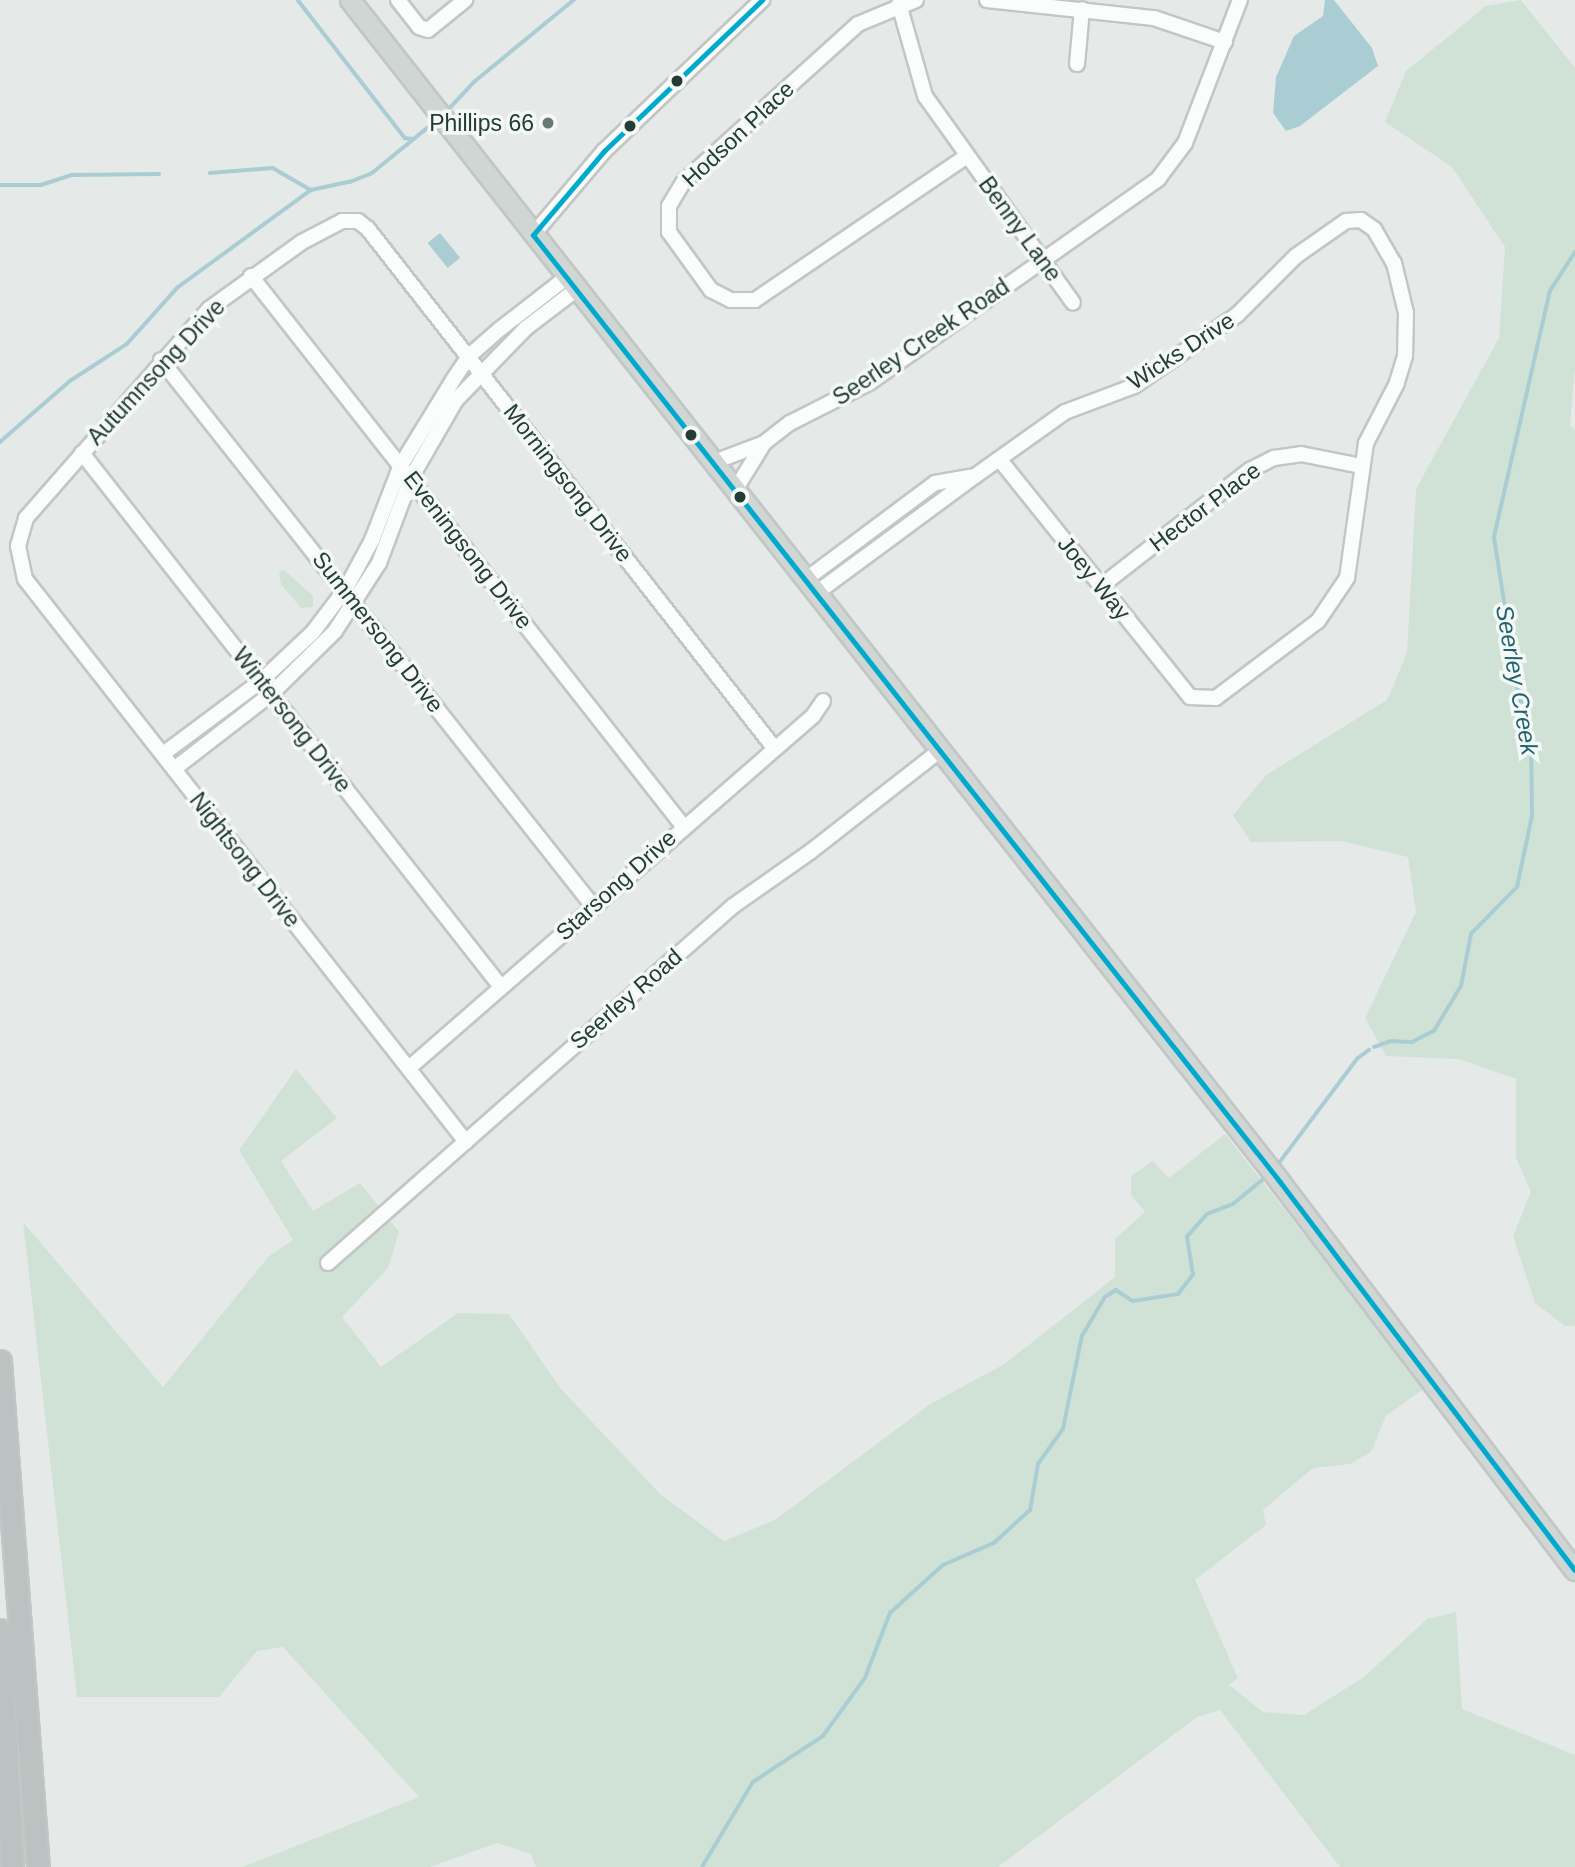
<!DOCTYPE html>
<html>
<head>
<meta charset="utf-8">
<style>
  body { margin:0 }
  #map { position:relative; width:1575px; height:1867px; overflow:hidden; background:#e5eae8; font-family:Arial,sans-serif }
  div>[style] { position:absolute }
  .green>* { inset:0; background:#d0e2d6 }
  .water>* { inset:0; background:#aacdd4; transform-origin:0 0 }
  .stream>* { height:3.5px; margin:-1.75px; padding:0 1.75px; transform-origin:1.75px; border-radius:1.75px; background:#aacdd4 }
  .roads { filter:drop-shadow(2px 0 #c2c7c5) drop-shadow(-2px 0 #c2c7c5) drop-shadow(0 2px #c2c7c5) drop-shadow(0 -2px #c2c7c5) }
  .minor>* { height:14px; margin:-7px; padding:0 7px; transform-origin:7px; border-radius:7px; background:#fbfcfc }
  .major>* { height:19px; margin:-9.5px; padding:0 9.5px; transform-origin:9.5px; border-radius:9.5px; background:#cfd6d4 }
  .highway>* { height:21px; margin:-10.5px; padding:0 10.5px; transform-origin:10.5px; border-radius:10.5px; background:#bbc2c1 }
  .bus-1>* { height:5px; margin:-2.5px; padding:0 2.5px; transform-origin:2.5px; border-radius:2.5px; background:#00a9ce }
  .dots>* { width:19px; height:19px; translate:-50% -50%; box-sizing:border-box; border:4px solid #f4f9f6; border-radius:50% }
  span { translate:-50% -50%; white-space:nowrap; text-align:center; line-height:1.15; -webkit-text-stroke:7px #f4f9f6; paint-order:stroke }
  .poi-label { font-size:23px; color:#243c37 }
  .right { translate:-100% -50%; text-align:right }
  .street-label { font-size:23px; color:#243c37 }
  .water-label { font-size:24px; color:#236273; font-style:italic }
</style>
</head>
<body>
<div id="map">
  <div class="green">
    <i style="clip-path:polygon(1521px 0,1575px 68px,1575px 368px,1570px 426px,1575px 430px,1575px 1326px,1565px 1326px,1535px 1303px,1513px 1236px,1531px 1192px,1516px 1158px,1516px 1079px,1459px 1059px,1386px 1056px,1365px 1018px,1416px 912px,1408px 857px,1341px 841px,1251px 842px,1233px 815px,1266px 775px,1387px 700px,1407px 653px,1416px 489px,1499px 338px,1505px 247px,1452px 167px,1385px 122px,1406px 71px,1486px 6px)"></i>
    <i style="clip-path:polygon(283px 569px,313px 596px,313px 607px,301px 608px,281px 584px,279px 573px)"></i>
    <i style="clip-path:polygon(296px 1069px,337px 1118px,281px 1161px,313px 1211px,360px 1183px,399px 1232px,388px 1268px,342px 1317px,381px 1367px,458px 1313px,509px 1314px,561px 1389px,661px 1495px,724px 1541px,775px 1520px,929px 1405px,1006px 1363px,1115px 1277px,1115px 1239px,1145px 1212px,1131px 1195px,1131px 1176px,1153px 1161px,1169px 1178px,1225px 1134px,1425px 1388px,1386px 1416px,1371px 1452px,1350px 1464px,1313px 1468px,1263px 1510px,1266px 1525px,1195px 1580px,1238px 1678px,1229px 1685px,1263px 1712px,1304px 1715px,1364px 1677px,1427px 1619px,1456px 1612px,1462px 1709px,1575px 1755px,1575px 1867px,1340px 1867px,1220px 1710px,1197px 1717px,998px 1867px,536px 1867px,531px 1854px,497px 1843px,430px 1867px,243px 1867px,419px 1797px,283px 1647px,257px 1651px,219px 1697px,77px 1697px,23px 1222px,163px 1387px,269px 1256px,293px 1240px,239px 1150px)"></i>
  </div>
  <div class="water">
    <i style="clip-path:polygon(1325px 0,1334px 0,1372px 48px,1378px 66px,1300px 126px,1286px 131px,1273px 113px,1276px 77px,1294px 36px,1323px 16px)"></i>
    <i style="left:440px;top:233px;width:32px;height:16px;rotate:51deg"></i>
  </div>
  <div class="stream">
    <i style="left:298px;top:0;width:175px;rotate:52.2deg"></i>
    <i style="left:405px;top:138px;width:8px;rotate:7deg"></i>
    <i style="left:447px;top:111px;width:40px;rotate:-47deg"></i>
    <i style="left:474px;top:82px;width:129px;rotate:-39.4deg"></i>
    <i style="left:210px;top:173px;width:63px;rotate:-4.5deg"></i>
    <i style="left:273px;top:168px;width:44px;rotate:30.1deg"></i>
    <i style="left:311px;top:190px;width:40px;rotate:-12deg"></i>
    <i style="left:350px;top:182px;width:24px;rotate:-22deg"></i>
    <i style="left:372px;top:173px;width:82px;rotate:-39.1deg"></i>
    <i style="left:0;top:185px;width:41px"></i>
    <i style="left:41px;top:185px;width:33px;rotate:-18deg"></i>
    <i style="left:72px;top:175px;width:87px;rotate:-0.7deg"></i>
    <i style="left:0;top:442px;width:93px;rotate:-41.1deg"></i>
    <i style="left:70px;top:381px;width:68px;rotate:-33deg"></i>
    <i style="left:127px;top:344px;width:75px;rotate:-48.2deg"></i>
    <i style="left:177px;top:288px;width:166px;rotate:-36.2deg"></i>
    <i style="left:1374px;top:1047px;width:18px;rotate:-19deg"></i>
    <i style="left:1391px;top:1041px;width:21px;rotate:3deg"></i>
    <i style="left:1412px;top:1042px;width:25px;rotate:-27deg"></i>
    <i style="left:1434px;top:1031px;width:52px;rotate:-59deg"></i>
    <i style="left:1461px;top:986px;width:53px;rotate:-79.1deg"></i>
    <i style="left:1471px;top:934px;width:66px;rotate:-45.6deg"></i>
    <i style="left:1517px;top:887px;width:73px;rotate:-78.1deg"></i>
    <i style="left:1532px;top:816px;width:77px;rotate:-90.7deg"></i>
    <i style="left:1531px;top:739px;width:50px;rotate:-105.2deg"></i>
    <i style="left:1518px;top:691px;width:156px;rotate:-98.9deg"></i>
    <i style="left:1494px;top:537px;width:252px;rotate:-77.2deg"></i>
    <i style="left:1550px;top:291px;width:46px;rotate:-57.3deg"></i>
    <i style="left:1276px;top:1167px;width:135px;rotate:-53.1deg"></i>
    <i style="left:1357px;top:1059px;width:15px;rotate:-37deg"></i>
    <i style="left:702px;top:1867px;width:99px;rotate:-59deg"></i>
    <i style="left:753px;top:1782px;width:84px;rotate:-33.3deg"></i>
    <i style="left:823px;top:1736px;width:72px;rotate:-54.1deg"></i>
    <i style="left:865px;top:1678px;width:70px;rotate:-69deg"></i>
    <i style="left:890px;top:1613px;width:72px;rotate:-42.2deg"></i>
    <i style="left:943px;top:1565px;width:56px;rotate:-23.3deg"></i>
    <i style="left:994px;top:1543px;width:49px;rotate:-42.5deg"></i>
    <i style="left:1030px;top:1510px;width:47px;rotate:-80.1deg"></i>
    <i style="left:1038px;top:1464px;width:43px;rotate:-54.5deg"></i>
    <i style="left:1063px;top:1429px;width:95px;rotate:-78.5deg"></i>
    <i style="left:1082px;top:1336px;width:45px;rotate:-59.5deg"></i>
    <i style="left:1105px;top:1297px;width:13px;rotate:-32deg"></i>
    <i style="left:1116px;top:1290px;width:20px;rotate:33deg"></i>
    <i style="left:1133px;top:1301px;width:46px;rotate:-8.8deg"></i>
    <i style="left:1178px;top:1294px;width:24px;rotate:-52deg"></i>
    <i style="left:1193px;top:1275px;width:38px;rotate:-99deg"></i>
    <i style="left:1187px;top:1237px;width:30px;rotate:-49deg"></i>
    <i style="left:1207px;top:1214px;width:28px;rotate:-21deg"></i>
    <i style="left:1233px;top:1204px;width:43px;rotate:-39.3deg"></i>
  </div>
  <div class="roads">
    <div class="minor">
      <i style="left:398px;top:0;width:34px;rotate:52deg"></i>
      <i style="left:419px;top:27px;width:9px;rotate:18deg"></i>
      <i style="left:428px;top:30px;width:48px;rotate:-39deg"></i>
      <i style="left:916px;top:0;width:63px;rotate:157.5deg"></i>
      <i style="left:858px;top:24px;width:234px;rotate:137.9deg"></i>
      <i style="left:684px;top:181px;width:29px;rotate:121deg"></i>
      <i style="left:669px;top:206px;width:26px;rotate:90deg"></i>
      <i style="left:669px;top:232px;width:72px;rotate:54.1deg"></i>
      <i style="left:711px;top:290px;width:22px;rotate:27deg"></i>
      <i style="left:731px;top:300px;width:24px"></i>
      <i style="left:755px;top:300px;width:256px;rotate:-34.2deg"></i>
      <i style="left:987px;top:0;width:168px;rotate:6.2deg"></i>
      <i style="left:1154px;top:18px;width:75px;rotate:18.7deg"></i>
      <i style="left:899px;top:4px;width:96px;rotate:74.2deg"></i>
      <i style="left:925px;top:96px;width:254px;rotate:54.4deg"></i>
      <i style="left:1077px;top:64px;width:55px;rotate:-84.8deg"></i>
      <i style="left:533px;top:235px;width:110px;rotate:-49.8deg"></i>
      <i style="left:604px;top:151px;width:219px;rotate:-43.7deg"></i>
      <i style="left:251px;top:276px;width:699px;rotate:51.85deg"></i>
      <i style="left:161px;top:360px;width:696px;rotate:51.65deg"></i>
      <i style="left:82px;top:453px;width:679px;rotate:51.88deg"></i>
      <i style="left:714px;top:462px;width:53px;rotate:-20.8deg"></i>
      <i style="left:764px;top:443px;width:33px;rotate:-38deg"></i>
      <i style="left:790px;top:423px;width:89px;rotate:-26.9deg"></i>
      <i style="left:869px;top:383px;width:354px;rotate:-35.2deg"></i>
      <i style="left:1158px;top:179px;width:45px;rotate:-53.1deg"></i>
      <i style="left:1185px;top:143px;width:153px;rotate:-69deg"></i>
      <i style="left:735px;top:490px;width:55px;rotate:-58.3deg"></i>
      <i style="left:805px;top:580px;width:162px;rotate:-36.7deg"></i>
      <i style="left:935px;top:483px;width:36px;rotate:-10deg"></i>
      <i style="left:1100px;top:587px;width:190px;rotate:-38deg"></i>
      <i style="left:1250px;top:470px;width:27px;rotate:-27deg"></i>
      <i style="left:1274px;top:458px;width:27px;rotate:-8deg"></i>
      <i style="left:1301px;top:454px;width:61px;rotate:11.3deg"></i>
      <i style="left:815px;top:594px;width:199px;rotate:-36.4deg"></i>
      <i style="left:975px;top:476px;width:110px;rotate:-35.4deg"></i>
      <i style="left:1065px;top:412px;width:74px;rotate:-20.6deg"></i>
      <i style="left:1134px;top:386px;width:125px;rotate:-34.6deg"></i>
      <i style="left:1237px;top:315px;width:83px;rotate:-45deg"></i>
      <i style="left:1296px;top:256px;width:61px;rotate:-35deg"></i>
      <i style="left:1346px;top:221px;width:15px;rotate:-4deg"></i>
      <i style="left:1361px;top:220px;width:16px;rotate:35deg"></i>
      <i style="left:1374px;top:229px;width:39px;rotate:60deg"></i>
      <i style="left:1394px;top:263px;width:51px;rotate:76.5deg"></i>
      <i style="left:1406px;top:313px;width:43px;rotate:91.3deg"></i>
      <i style="left:1405px;top:356px;width:28px;rotate:107deg"></i>
      <i style="left:1397px;top:383px;width:68px;rotate:117.3deg"></i>
      <i style="left:1366px;top:443px;width:136px;rotate:98deg"></i>
      <i style="left:1347px;top:578px;width:52px;rotate:124deg"></i>
      <i style="left:1318px;top:621px;width:128px;rotate:143deg"></i>
      <i style="left:1216px;top:698px;width:26px;rotate:-178deg"></i>
      <i style="left:1190px;top:697px;width:305px;rotate:-128.7deg"></i>
      <i style="left:163px;top:754px;width:122px;rotate:-36.7deg"></i>
      <i style="left:261px;top:681px;width:71px;rotate:-43.3deg"></i>
      <i style="left:313px;top:632px;width:53px;rotate:-52.7deg"></i>
      <i style="left:345px;top:590px;width:57px;rotate:-61.6deg"></i>
      <i style="left:372px;top:540px;width:80px;rotate:-68.9deg"></i>
      <i style="left:401px;top:465px;width:100px;rotate:-58.5deg"></i>
      <i style="left:453px;top:380px;width:29px;rotate:-56deg"></i>
      <i style="left:469px;top:356px;width:41px;rotate:-41.1deg"></i>
      <i style="left:500px;top:329px;width:85px;rotate:-37.8deg"></i>
      <i style="left:174px;top:769px;width:123px;rotate:-37.7deg"></i>
      <i style="left:271px;top:694px;width:90px;rotate:-44.5deg"></i>
      <i style="left:335px;top:631px;width:81px;rotate:-57.1deg"></i>
      <i style="left:379px;top:563px;width:91px;rotate:-69.4deg"></i>
      <i style="left:411px;top:478px;width:90px;rotate:-60deg"></i>
      <i style="left:456px;top:400px;width:100px;rotate:-45.8deg"></i>
      <i style="left:526px;top:328px;width:64px;rotate:-37.4deg"></i>
      <i style="left:409px;top:1068px;width:536px;rotate:-41.07deg"></i>
      <i style="left:813px;top:716px;width:18px;rotate:-56deg"></i>
      <i style="left:466px;top:1142px;width:715px;rotate:-128.07deg"></i>
      <i style="left:25px;top:579px;width:34px;rotate:-102deg"></i>
      <i style="left:18px;top:546px;width:29px;rotate:-74deg"></i>
      <i style="left:26px;top:518px;width:278px;rotate:-48.8deg"></i>
      <i style="left:209px;top:309px;width:115px;rotate:-35.8deg"></i>
      <i style="left:302px;top:242px;width:45px;rotate:-27.7deg"></i>
      <i style="left:342px;top:221px;width:16px"></i>
      <i style="left:358px;top:221px;width:13px;rotate:39deg"></i>
      <i style="left:368px;top:229px;width:660px;rotate:51.95deg"></i>
      <i style="left:328px;top:1263px;width:540px;rotate:-41.4deg"></i>
      <i style="left:733px;top:906px;width:94px;rotate:-35deg"></i>
      <i style="left:810px;top:852px;width:162px;rotate:-38deg"></i>
    </div>
    <div class="major">
      <i style="left:350px;top:0;width:1504px;rotate:51.8deg"></i>
      <i style="left:1280px;top:1182px;width:487px;rotate:52.8deg"></i>
    </div>
    <div class="highway">
      <i style="left:0;top:1361px;width:507px;rotate:85.71deg"></i>
      <i style="left:0;top:1630px;width:237px;rotate:87.1deg"></i>
    </div>
  </div>
  <div class="bus-1">
    <i style="left:533px;top:235px;width:1206px;rotate:51.73deg"></i>
    <i style="left:1280px;top:1182px;width:487px;rotate:52.8deg"></i>
    <i style="left:533px;top:235px;width:110px;rotate:-49.8deg"></i>
    <i style="left:604px;top:151px;width:219px;rotate:-43.7deg"></i>
  </div>
  <div class="dots">
    <i style="left:677px;top:81px;background:#243c37"></i>
    <i style="left:548px;top:123px;background:#687975"></i>
    <i style="left:630px;top:126px;background:#243c37"></i>
    <i style="left:691px;top:435px;background:#243c37"></i>
    <i style="left:740px;top:497px;background:#243c37"></i>
  </div>
  <div class="poi-label">
    <span class="right" style="left:534px;top:123px">Phillips 66</span>
  </div>
  <div class="street-label">
    <span style="left:738px;top:134px;rotate:-43deg">Hodson Place</span>
    <span style="left:1020px;top:229px;rotate:54deg">Benny Lane</span>
    <span style="left:921px;top:342px;rotate:-34deg">Seerley Creek Road</span>
    <span style="left:1181px;top:351px;rotate:-33deg">Wicks Drive</span>
    <span style="left:156px;top:372px;rotate:-47deg">Autumnsong Drive</span>
    <span style="left:568px;top:483px;rotate:52deg">Morningsong Drive</span>
    <span style="left:1205px;top:507px;rotate:-37deg">Hector Place</span>
    <span style="left:468px;top:550px;rotate:52deg">Eveningsong Drive</span>
    <span style="left:1094px;top:578px;rotate:51deg">Joey Way</span>
    <span style="left:378px;top:632px;rotate:52deg">Summersong Drive</span>
    <span style="left:292px;top:720px;rotate:52deg">Wintersong Drive</span>
    <span style="left:245px;top:860px;rotate:52deg">Nightsong Drive</span>
    <span style="left:616px;top:885px;rotate:-42deg">Starsong Drive</span>
    <span style="left:626px;top:999px;rotate:-41deg">Seerley Road</span>
  </div>
  <div class="water-label">
    <span style="left:1517px;top:680px;rotate:80deg">Seerley Creek</span>
  </div>
</div>
</body>
</html>
